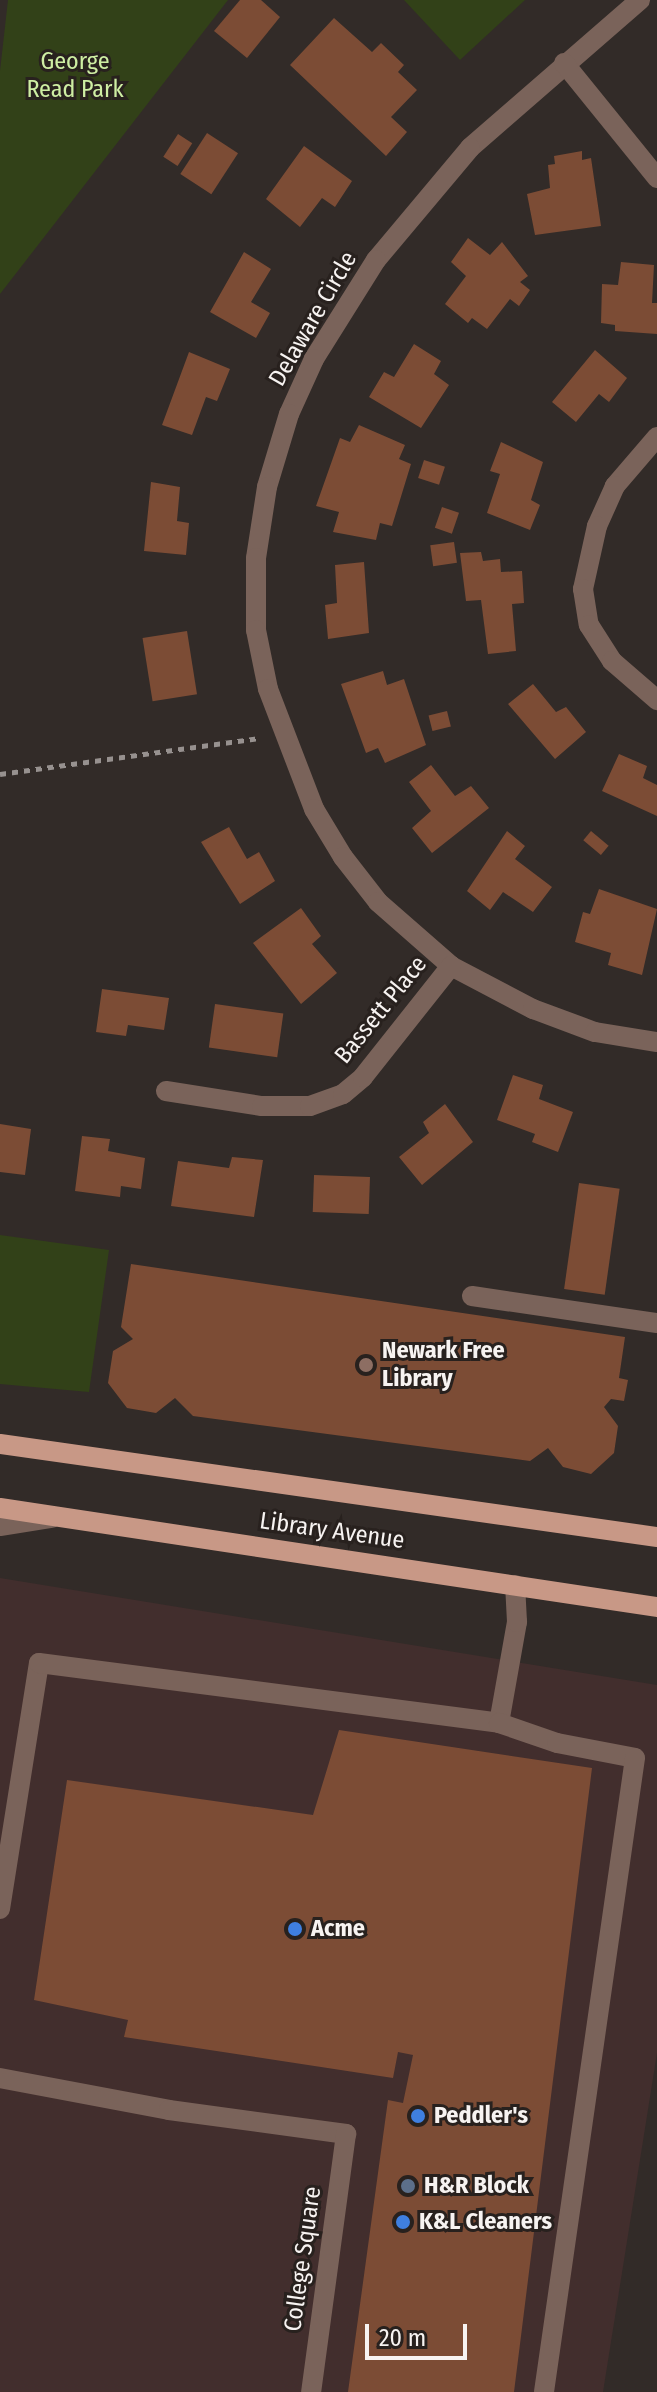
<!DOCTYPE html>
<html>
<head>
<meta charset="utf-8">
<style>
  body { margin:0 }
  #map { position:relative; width:657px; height:2392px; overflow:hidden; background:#322b28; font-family:"Fira Sans Condensed",sans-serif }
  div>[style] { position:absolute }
  .commercial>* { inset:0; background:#422e2d }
  .green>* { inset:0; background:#324118 }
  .building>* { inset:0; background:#7c4c35; transform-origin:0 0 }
  .path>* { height:5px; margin-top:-2.5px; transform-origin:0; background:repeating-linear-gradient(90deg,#97918f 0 6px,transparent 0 12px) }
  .minor>* { height:20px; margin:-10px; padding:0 10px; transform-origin:10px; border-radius:10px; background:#7a635a }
  .major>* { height:20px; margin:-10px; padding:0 10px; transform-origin:10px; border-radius:10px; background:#c89886 }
  .dots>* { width:22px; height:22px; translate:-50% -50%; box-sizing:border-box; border:4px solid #28211e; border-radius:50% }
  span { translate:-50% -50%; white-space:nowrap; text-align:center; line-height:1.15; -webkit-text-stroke:6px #28211e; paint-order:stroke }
  .park-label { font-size:24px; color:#ceeea3 }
  .street-label { font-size:24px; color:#f7f3f1 }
  .poi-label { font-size:24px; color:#f7f3f1; font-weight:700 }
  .left { translate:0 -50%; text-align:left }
  .scale { position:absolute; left:365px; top:2324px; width:102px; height:36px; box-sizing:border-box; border:4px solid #f7f3f1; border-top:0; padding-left:10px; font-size:24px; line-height:28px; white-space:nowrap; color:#f7f3f1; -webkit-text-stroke:6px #28211e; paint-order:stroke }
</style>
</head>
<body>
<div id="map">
  <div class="commercial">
    <i style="clip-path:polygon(0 1578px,657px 1685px,657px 2053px,603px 2392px,0 2392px)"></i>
  </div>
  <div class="green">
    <i style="clip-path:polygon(8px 0,228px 0,0 294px,0 71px)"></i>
    <i style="clip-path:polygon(404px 0,525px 0,460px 60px)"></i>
    <i style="clip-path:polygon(0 1235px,109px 1250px,89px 1392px,0 1384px)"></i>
  </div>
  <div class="building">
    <i style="clip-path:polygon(240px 0,261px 0,280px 17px,247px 58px,214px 31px)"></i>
    <i style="clip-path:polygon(334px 18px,372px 52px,381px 43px,404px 65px,398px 72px,417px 90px,391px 117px,407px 132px,386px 156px,290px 65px)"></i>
    <i style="left:207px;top:133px;width:37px;height:49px;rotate:33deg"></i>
    <i style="left:178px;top:134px;width:17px;height:27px;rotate:33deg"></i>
    <i style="clip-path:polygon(304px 146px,352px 181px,335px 207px,322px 198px,300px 227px,266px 199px)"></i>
    <i style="clip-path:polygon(582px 151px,582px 160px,591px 158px,601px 226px,535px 235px,527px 194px,550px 188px,548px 165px,555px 164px,554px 156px)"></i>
    <i style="clip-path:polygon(468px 238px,490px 255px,502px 242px,528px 276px,520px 282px,530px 290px,519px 306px,510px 299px,487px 329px,472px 318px,468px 323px,445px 304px,466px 276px,451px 262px)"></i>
    <i style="clip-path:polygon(244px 252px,271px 269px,251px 302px,270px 313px,256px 338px,210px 312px)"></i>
    <i style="clip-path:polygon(621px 262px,654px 265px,652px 303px,657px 303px,657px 334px,615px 331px,615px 325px,601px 323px,602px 284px,618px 285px)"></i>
    <i style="clip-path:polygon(414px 344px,441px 361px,434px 374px,449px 385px,421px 428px,369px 397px,384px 372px,394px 377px)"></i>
    <i style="clip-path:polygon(595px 350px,627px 378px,609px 402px,599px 394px,576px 422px,552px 402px)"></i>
    <i style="clip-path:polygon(189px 352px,230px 369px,217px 401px,206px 397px,192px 435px,162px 425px)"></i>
    <i style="clip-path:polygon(359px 425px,405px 445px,399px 459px,411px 464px,392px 526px,380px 523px,376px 540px,333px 532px,339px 512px,316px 506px,340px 438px,350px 442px)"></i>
    <i style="clip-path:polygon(501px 442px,543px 462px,531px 500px,540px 505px,530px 530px,487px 513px,500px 474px,490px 471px)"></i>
    <i style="left:424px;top:460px;width:22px;height:19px;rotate:18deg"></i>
    <i style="clip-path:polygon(151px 482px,180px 487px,177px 521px,189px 523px,186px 555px,144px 551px)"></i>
    <i style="left:442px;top:507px;width:18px;height:22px;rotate:19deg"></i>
    <i style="left:454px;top:542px;width:21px;height:24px;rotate:82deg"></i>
    <i style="clip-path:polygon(481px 552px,483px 561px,500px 559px,501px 572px,522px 571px,524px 603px,512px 604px,516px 651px,488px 654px,481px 600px,466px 601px,460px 553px)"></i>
    <i style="clip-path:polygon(364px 562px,369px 633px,328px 639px,325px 605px,337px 603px,335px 565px)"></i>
    <i style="left:187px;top:631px;width:64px;height:45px;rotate:81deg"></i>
    <i style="clip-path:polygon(383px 671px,387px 685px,404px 679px,426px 745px,385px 763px,378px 748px,366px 753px,341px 684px)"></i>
    <i style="clip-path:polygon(533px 684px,556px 712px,566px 707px,586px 732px,555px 759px,508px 704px)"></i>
    <i style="left:447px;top:711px;width:16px;height:19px;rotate:76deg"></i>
    <i style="clip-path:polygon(619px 754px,647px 766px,643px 778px,657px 785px,657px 816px,602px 791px)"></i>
    <i style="clip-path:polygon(431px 765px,455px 796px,471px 786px,489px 808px,432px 853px,412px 828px,431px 811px,409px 782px)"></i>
    <i style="clip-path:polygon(229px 827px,247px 859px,259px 852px,275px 881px,240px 904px,201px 842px)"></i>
    <i style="clip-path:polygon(507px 831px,525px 846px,515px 859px,552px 887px,533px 912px,503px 892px,490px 910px,467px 891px)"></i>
    <i style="left:591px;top:831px;width:23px;height:12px;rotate:40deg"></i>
    <i style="clip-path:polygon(599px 889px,657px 909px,642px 975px,608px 965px,611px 953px,575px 942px,583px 912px,590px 914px)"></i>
    <i style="clip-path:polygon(301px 908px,321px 936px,312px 944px,337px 973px,301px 1004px,253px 943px)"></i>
    <i style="clip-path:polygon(102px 989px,169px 998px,164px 1030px,128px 1025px,126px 1036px,96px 1032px)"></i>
    <i style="left:215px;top:1004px;width:69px;height:44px;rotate:8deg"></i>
    <i style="clip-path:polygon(513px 1075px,543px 1085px,539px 1099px,573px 1112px,558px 1152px,532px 1142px,535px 1134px,497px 1120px)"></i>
    <i style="clip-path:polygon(445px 1104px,473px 1142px,422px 1185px,399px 1157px,429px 1133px,423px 1122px)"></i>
    <i style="clip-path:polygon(0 1124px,31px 1129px,25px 1175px,0 1172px)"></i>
    <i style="clip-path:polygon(82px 1136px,110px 1139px,108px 1151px,145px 1158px,141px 1189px,121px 1186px,120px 1197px,75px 1191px)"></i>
    <i style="clip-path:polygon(232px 1157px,263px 1160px,254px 1217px,171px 1206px,178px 1161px,229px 1168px)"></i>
    <i style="left:370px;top:1177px;width:37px;height:56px;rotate:92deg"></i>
    <i style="left:579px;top:1183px;width:41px;height:107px;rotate:8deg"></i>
    <i style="clip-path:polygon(131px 1264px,625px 1337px,619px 1378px,628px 1380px,624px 1401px,611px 1399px,604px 1407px,618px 1426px,614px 1453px,591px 1474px,563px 1467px,548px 1448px,530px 1461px,193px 1416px,175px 1398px,156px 1413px,127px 1408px,108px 1383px,113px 1351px,133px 1339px,121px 1327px)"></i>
    <i style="clip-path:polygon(339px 1730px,592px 1768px,514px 2392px,348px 2392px,388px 2100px,403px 2103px,413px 2055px,398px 2052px,393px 2078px,124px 2037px,128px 2020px,34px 2000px,67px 1780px,313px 1815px)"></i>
  </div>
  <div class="path">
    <i style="left:0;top:774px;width:262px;rotate:-7.9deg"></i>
  </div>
  <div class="minor">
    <i style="left:640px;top:0;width:225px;rotate:139deg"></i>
    <i style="left:470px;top:148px;width:146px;rotate:130deg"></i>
    <i style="left:376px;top:260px;width:117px;rotate:122.1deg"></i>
    <i style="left:314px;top:359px;width:60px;rotate:114.4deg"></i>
    <i style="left:289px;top:414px;width:76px;rotate:106.8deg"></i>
    <i style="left:267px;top:487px;width:72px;rotate:98.8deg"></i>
    <i style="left:256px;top:558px;width:72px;rotate:90deg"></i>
    <i style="left:256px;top:630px;width:60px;rotate:78.5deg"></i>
    <i style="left:268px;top:689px;width:129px;rotate:69deg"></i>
    <i style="left:314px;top:809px;width:56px;rotate:58.9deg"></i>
    <i style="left:343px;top:857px;width:57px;rotate:52.1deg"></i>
    <i style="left:378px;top:902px;width:97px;rotate:41.2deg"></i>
    <i style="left:451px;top:966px;width:93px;rotate:27.7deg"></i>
    <i style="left:533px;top:1009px;width:66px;rotate:20.4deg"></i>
    <i style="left:595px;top:1032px;width:63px;rotate:9.2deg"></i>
    <i style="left:564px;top:63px;width:148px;rotate:51deg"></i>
    <i style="left:657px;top:437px;width:65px;rotate:130.6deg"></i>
    <i style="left:615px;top:486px;width:44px;rotate:114.2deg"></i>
    <i style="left:597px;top:526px;width:65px;rotate:102.5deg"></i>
    <i style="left:583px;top:589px;width:36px;rotate:81deg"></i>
    <i style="left:589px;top:625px;width:43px;rotate:57.4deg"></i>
    <i style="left:612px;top:661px;width:60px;rotate:40.9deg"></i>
    <i style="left:166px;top:1091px;width:97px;rotate:8.9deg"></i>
    <i style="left:262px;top:1106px;width:48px"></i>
    <i style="left:310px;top:1106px;width:35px;rotate:-20deg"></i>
    <i style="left:343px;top:1094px;width:26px;rotate:-40deg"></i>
    <i style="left:363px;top:1077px;width:142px;rotate:-51.6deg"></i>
    <i style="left:472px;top:1296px;width:187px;rotate:8.3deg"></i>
    <i style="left:0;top:1526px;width:52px;rotate:-8.9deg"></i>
    <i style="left:499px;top:1723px;width:103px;rotate:-79.9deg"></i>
    <i style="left:517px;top:1622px;width:37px;rotate:-93deg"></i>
    <i style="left:0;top:1909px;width:249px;rotate:-81deg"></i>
    <i style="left:39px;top:1663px;width:464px;rotate:7.4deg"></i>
    <i style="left:499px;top:1723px;width:61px;rotate:19deg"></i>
    <i style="left:557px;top:1743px;width:79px;rotate:10.9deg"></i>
    <i style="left:635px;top:1758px;width:640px;rotate:98.17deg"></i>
    <i style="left:0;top:2078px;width:172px;rotate:10.7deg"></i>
    <i style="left:169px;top:2110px;width:179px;rotate:7.7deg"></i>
    <i style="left:346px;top:2134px;width:260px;rotate:97.7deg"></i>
  </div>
  <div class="major">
    <i style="left:0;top:1444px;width:664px;rotate:8.06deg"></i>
    <i style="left:0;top:1508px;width:664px;rotate:8.57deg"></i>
  </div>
  <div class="dots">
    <i style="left:366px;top:1365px;background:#8d6e63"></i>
    <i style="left:295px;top:1929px;background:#3f7fe0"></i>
    <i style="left:418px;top:2116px;background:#3f7fe0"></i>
    <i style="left:408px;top:2186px;background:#5c6f8a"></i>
    <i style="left:403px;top:2222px;background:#3f7fe0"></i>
  </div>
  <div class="park-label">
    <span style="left:75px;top:76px">George<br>Read Park</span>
  </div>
  <div class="street-label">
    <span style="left:313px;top:319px;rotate:-60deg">Delaware Circle</span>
    <span style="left:381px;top:1010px;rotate:-51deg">Bassett Place</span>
    <span style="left:332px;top:1531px;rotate:8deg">Library Avenue</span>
    <span style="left:303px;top:2259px;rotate:-82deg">College Square</span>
  </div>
  <div class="poi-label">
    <span class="left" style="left:382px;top:1365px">Newark Free<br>Library</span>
    <span class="left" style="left:311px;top:1929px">Acme</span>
    <span class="left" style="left:434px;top:2116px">Peddler's</span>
    <span class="left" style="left:424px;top:2186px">H&amp;R Block</span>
    <span class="left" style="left:419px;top:2222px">K&amp;L Cleaners</span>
  </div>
  <div class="scale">20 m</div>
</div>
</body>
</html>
